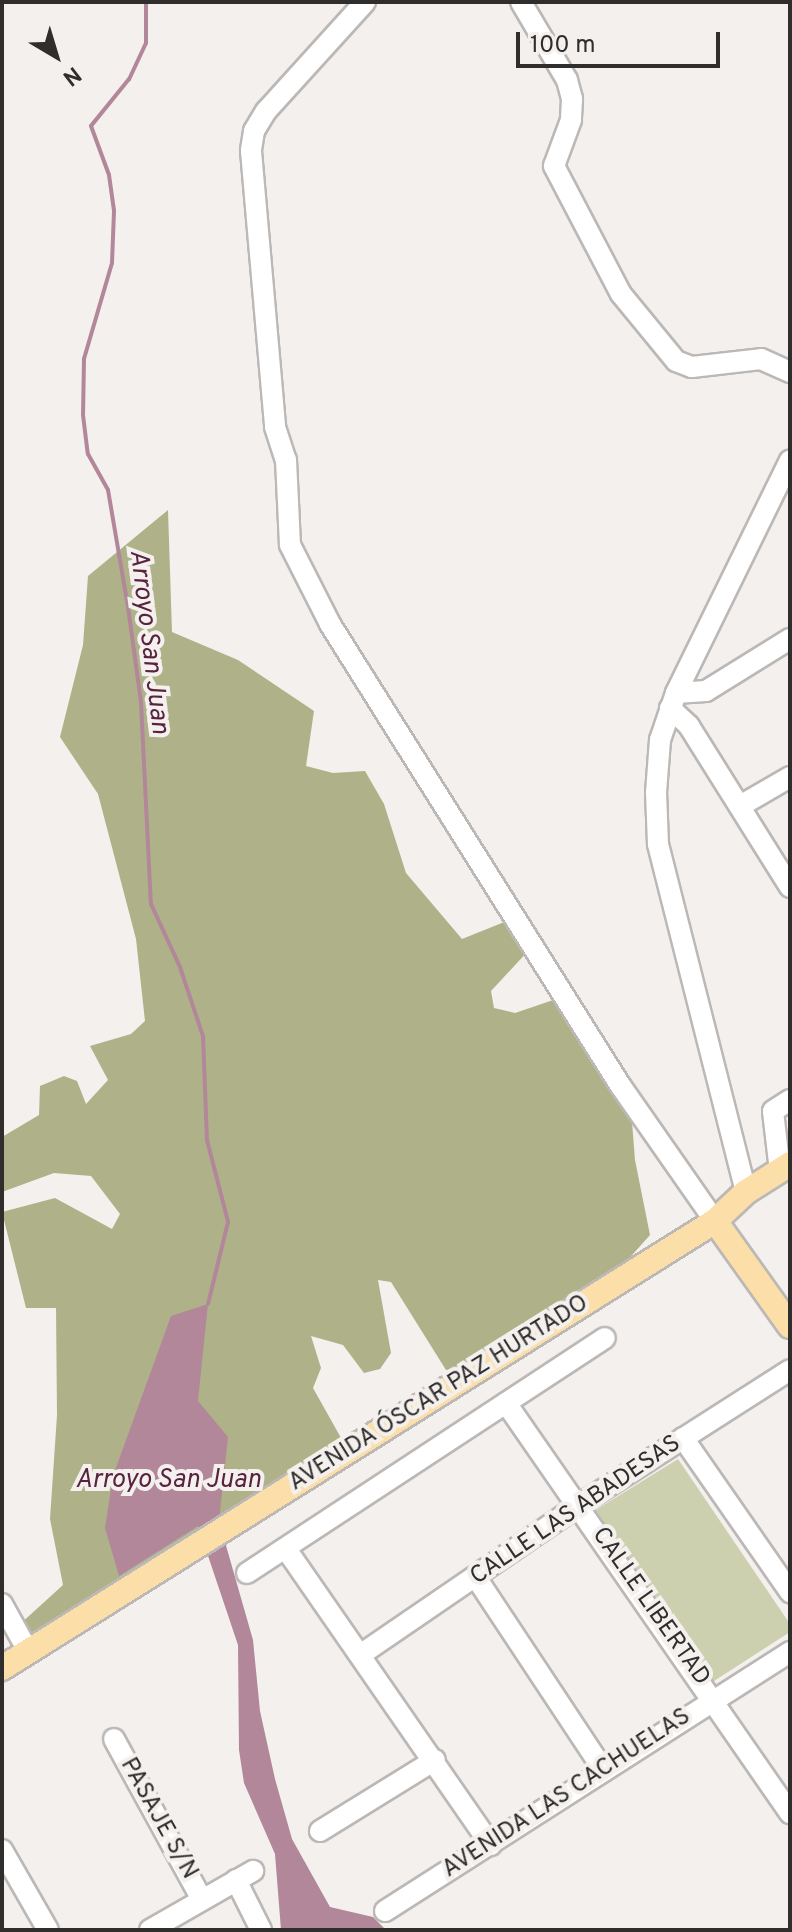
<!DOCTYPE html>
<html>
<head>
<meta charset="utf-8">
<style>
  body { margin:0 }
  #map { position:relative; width:792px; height:1932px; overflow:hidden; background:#f3f0ee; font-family:Overpass,sans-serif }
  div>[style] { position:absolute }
  .green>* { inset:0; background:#cdd0af }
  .forest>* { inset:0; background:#afb288 }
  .water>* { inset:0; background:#b2879a }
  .stream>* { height:4px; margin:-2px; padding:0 2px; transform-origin:2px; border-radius:2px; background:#b2879a }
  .roads { filter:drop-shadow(2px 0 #bbb8b6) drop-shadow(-2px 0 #bbb8b6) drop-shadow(0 2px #bbb8b6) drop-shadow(0 -2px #bbb8b6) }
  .minor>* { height:20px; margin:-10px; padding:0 10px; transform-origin:10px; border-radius:10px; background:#fff }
  .major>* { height:24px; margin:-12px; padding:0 12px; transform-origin:12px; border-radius:12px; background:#fcdfa8 }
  span { translate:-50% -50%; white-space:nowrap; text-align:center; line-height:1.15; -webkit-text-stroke:8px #f3f0ee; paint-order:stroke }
  .street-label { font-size:24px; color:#2f2e2d }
  .water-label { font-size:26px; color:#59223e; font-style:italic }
  .frame { position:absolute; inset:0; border:4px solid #2f2e2d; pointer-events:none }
  .north { position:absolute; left:16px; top:16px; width:80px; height:80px; -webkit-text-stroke:6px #f3f0ee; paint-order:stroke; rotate:142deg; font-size:22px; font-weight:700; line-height:32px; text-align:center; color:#2f2e2d }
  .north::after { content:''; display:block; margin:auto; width:28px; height:36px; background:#2f2e2d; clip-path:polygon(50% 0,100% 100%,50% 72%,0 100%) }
  .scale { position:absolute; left:516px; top:32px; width:204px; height:36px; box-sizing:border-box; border:4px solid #2f2e2d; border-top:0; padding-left:10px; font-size:24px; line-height:28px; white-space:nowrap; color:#2f2e2d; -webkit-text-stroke:6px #f3f0ee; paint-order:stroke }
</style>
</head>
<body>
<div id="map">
  <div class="green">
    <i style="clip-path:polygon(678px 1459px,790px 1624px,790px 1632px,711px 1683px,594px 1511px)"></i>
  </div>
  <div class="forest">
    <i style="clip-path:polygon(168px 510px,172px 632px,238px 660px,314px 711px,306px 766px,333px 773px,365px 771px,384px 804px,406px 873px,462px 939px,512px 919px,529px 950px,491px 991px,494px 1008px,515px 1013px,565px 996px,630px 1096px,635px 1160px,650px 1235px,609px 1281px,466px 1367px,446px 1370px,391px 1282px,378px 1280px,391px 1353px,380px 1369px,364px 1373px,343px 1345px,311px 1336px,321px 1368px,313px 1388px,345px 1445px,37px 1641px,19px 1625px,63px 1585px,50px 1519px,57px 1415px,56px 1308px,26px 1308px,2px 1212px,55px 1198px,112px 1229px,120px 1214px,91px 1176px,54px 1173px,2px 1192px,2px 1137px,39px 1115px,40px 1086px,64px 1076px,77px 1081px,86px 1104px,108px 1080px,90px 1046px,131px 1034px,145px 1021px,136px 939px,98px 794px,60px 737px,83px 645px,88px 576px)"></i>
  </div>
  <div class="water">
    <i style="clip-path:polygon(208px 1304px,198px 1401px,228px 1437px,219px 1521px,253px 1640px,260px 1711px,275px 1779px,292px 1839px,330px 1907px,373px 1917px,386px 1930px,281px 1930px,275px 1854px,244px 1783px,239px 1750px,238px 1645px,198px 1526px,119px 1576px,105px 1528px,113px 1476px,171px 1316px)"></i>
  </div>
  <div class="stream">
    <i style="left:146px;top:2px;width:41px;rotate:90deg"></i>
    <i style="left:146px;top:43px;width:40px;rotate:115deg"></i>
    <i style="left:129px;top:79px;width:60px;rotate:129deg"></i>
    <i style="left:91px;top:126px;width:52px;rotate:69.8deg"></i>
    <i style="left:109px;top:175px;width:36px;rotate:82deg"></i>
    <i style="left:114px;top:211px;width:52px;rotate:92.2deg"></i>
    <i style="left:112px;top:263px;width:100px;rotate:106.3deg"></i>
    <i style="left:84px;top:359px;width:56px;rotate:91deg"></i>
    <i style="left:83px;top:415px;width:39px;rotate:83deg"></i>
    <i style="left:88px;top:454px;width:41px;rotate:60.9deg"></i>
    <i style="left:108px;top:490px;width:119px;rotate:80.3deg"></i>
    <i style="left:128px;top:607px;width:96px;rotate:82.2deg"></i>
    <i style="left:141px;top:702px;width:202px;rotate:87.2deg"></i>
    <i style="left:151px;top:904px;width:69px;rotate:65.3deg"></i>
    <i style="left:180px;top:967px;width:73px;rotate:71.6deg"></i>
    <i style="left:203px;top:1036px;width:104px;rotate:87.8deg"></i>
    <i style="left:207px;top:1140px;width:85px;rotate:75.6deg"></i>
    <i style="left:228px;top:1222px;width:84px;rotate:103.7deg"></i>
  </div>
  <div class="roads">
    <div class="minor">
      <i style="left:365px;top:2px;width:147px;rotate:132.2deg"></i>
      <i style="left:266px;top:111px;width:23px;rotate:121deg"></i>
      <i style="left:254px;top:131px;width:20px;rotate:99deg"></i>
      <i style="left:251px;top:151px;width:277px;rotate:85deg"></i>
      <i style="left:275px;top:427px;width:35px;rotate:72deg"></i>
      <i style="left:286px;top:460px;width:85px;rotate:87.3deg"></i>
      <i style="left:290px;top:545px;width:89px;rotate:63.1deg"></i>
      <i style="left:330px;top:624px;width:545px;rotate:57.83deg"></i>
      <i style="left:620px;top:1085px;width:166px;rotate:55.1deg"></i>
      <i style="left:521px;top:2px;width:91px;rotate:59.5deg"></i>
      <i style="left:567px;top:80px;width:20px;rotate:75deg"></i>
      <i style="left:572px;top:99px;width:21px;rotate:93deg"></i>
      <i style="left:571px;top:120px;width:49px;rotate:110.3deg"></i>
      <i style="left:554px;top:166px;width:144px;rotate:62.4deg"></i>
      <i style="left:621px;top:294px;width:87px;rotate:50.6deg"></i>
      <i style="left:676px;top:361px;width:17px;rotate:21deg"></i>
      <i style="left:692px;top:367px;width:69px;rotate:-6.6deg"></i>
      <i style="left:761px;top:359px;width:32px;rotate:24deg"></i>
      <i style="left:676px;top:693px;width:30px;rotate:-4deg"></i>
      <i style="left:706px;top:691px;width:99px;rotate:-31.8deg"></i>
      <i style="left:670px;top:708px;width:26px;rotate:43deg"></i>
      <i style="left:689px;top:726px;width:190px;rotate:57.9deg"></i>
      <i style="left:740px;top:806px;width:58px;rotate:-30.1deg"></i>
      <i style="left:780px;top:1171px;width:60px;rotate:-96.7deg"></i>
      <i style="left:773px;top:1111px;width:20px;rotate:-33deg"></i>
      <i style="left:746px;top:1192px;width:359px;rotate:-104.2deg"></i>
      <i style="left:658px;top:844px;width:51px;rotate:-92.2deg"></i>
      <i style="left:656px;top:793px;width:53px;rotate:-85.7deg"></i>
      <i style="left:660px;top:740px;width:50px;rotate:-71.2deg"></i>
      <i style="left:676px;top:693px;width:259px;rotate:-63.9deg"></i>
      <i style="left:506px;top:1403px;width:499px;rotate:55.3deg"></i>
      <i style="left:683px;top:1438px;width:188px;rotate:55.2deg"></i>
      <i style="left:286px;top:1549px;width:360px;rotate:55.3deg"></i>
      <i style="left:247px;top:1573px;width:428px;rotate:-33.3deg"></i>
      <i style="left:477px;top:1579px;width:230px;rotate:56.5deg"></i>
      <i style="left:2px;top:1604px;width:54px;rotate:61deg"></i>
      <i style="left:363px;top:1653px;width:262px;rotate:-34.4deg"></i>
      <i style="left:579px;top:1505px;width:250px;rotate:-32.6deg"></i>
      <i style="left:114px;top:1739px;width:183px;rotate:61.3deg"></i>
      <i style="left:320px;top:1831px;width:135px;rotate:-31.7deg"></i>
      <i style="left:2px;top:1850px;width:92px;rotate:60.1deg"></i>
      <i style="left:236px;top:1880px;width:56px;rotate:63.4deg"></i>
      <i style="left:385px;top:1911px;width:481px;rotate:-32.6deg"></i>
      <i style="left:150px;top:1930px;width:119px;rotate:-29.8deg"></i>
    </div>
    <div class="major">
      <i style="left:715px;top:1221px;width:129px;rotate:54.5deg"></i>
      <i style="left:2px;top:1668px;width:842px;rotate:-32.08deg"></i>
      <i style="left:715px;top:1221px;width:42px;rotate:-43.1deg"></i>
      <i style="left:746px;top:1192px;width:52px;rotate:-32.5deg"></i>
    </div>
  </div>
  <div class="street-label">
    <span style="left:439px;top:1394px;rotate:-32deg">AVENIDA ÓSCAR PAZ HURTADO</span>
    <span style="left:576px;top:1511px;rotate:-34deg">CALLE LAS ABADESAS</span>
    <span style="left:650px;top:1607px;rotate:55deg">CALLE LIBERTAD</span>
    <span style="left:567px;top:1794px;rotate:-33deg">AVENIDA LAS CACHUELAS</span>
    <span style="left:158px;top:1819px;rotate:61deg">PASAJE S/N</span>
  </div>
  <div class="water-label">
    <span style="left:148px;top:642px;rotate:83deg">Arroyo San Juan</span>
    <span style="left:168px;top:1481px">Arroyo San Juan</span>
  </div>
  <div class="frame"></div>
  <div class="north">N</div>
  <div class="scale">100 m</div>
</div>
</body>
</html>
